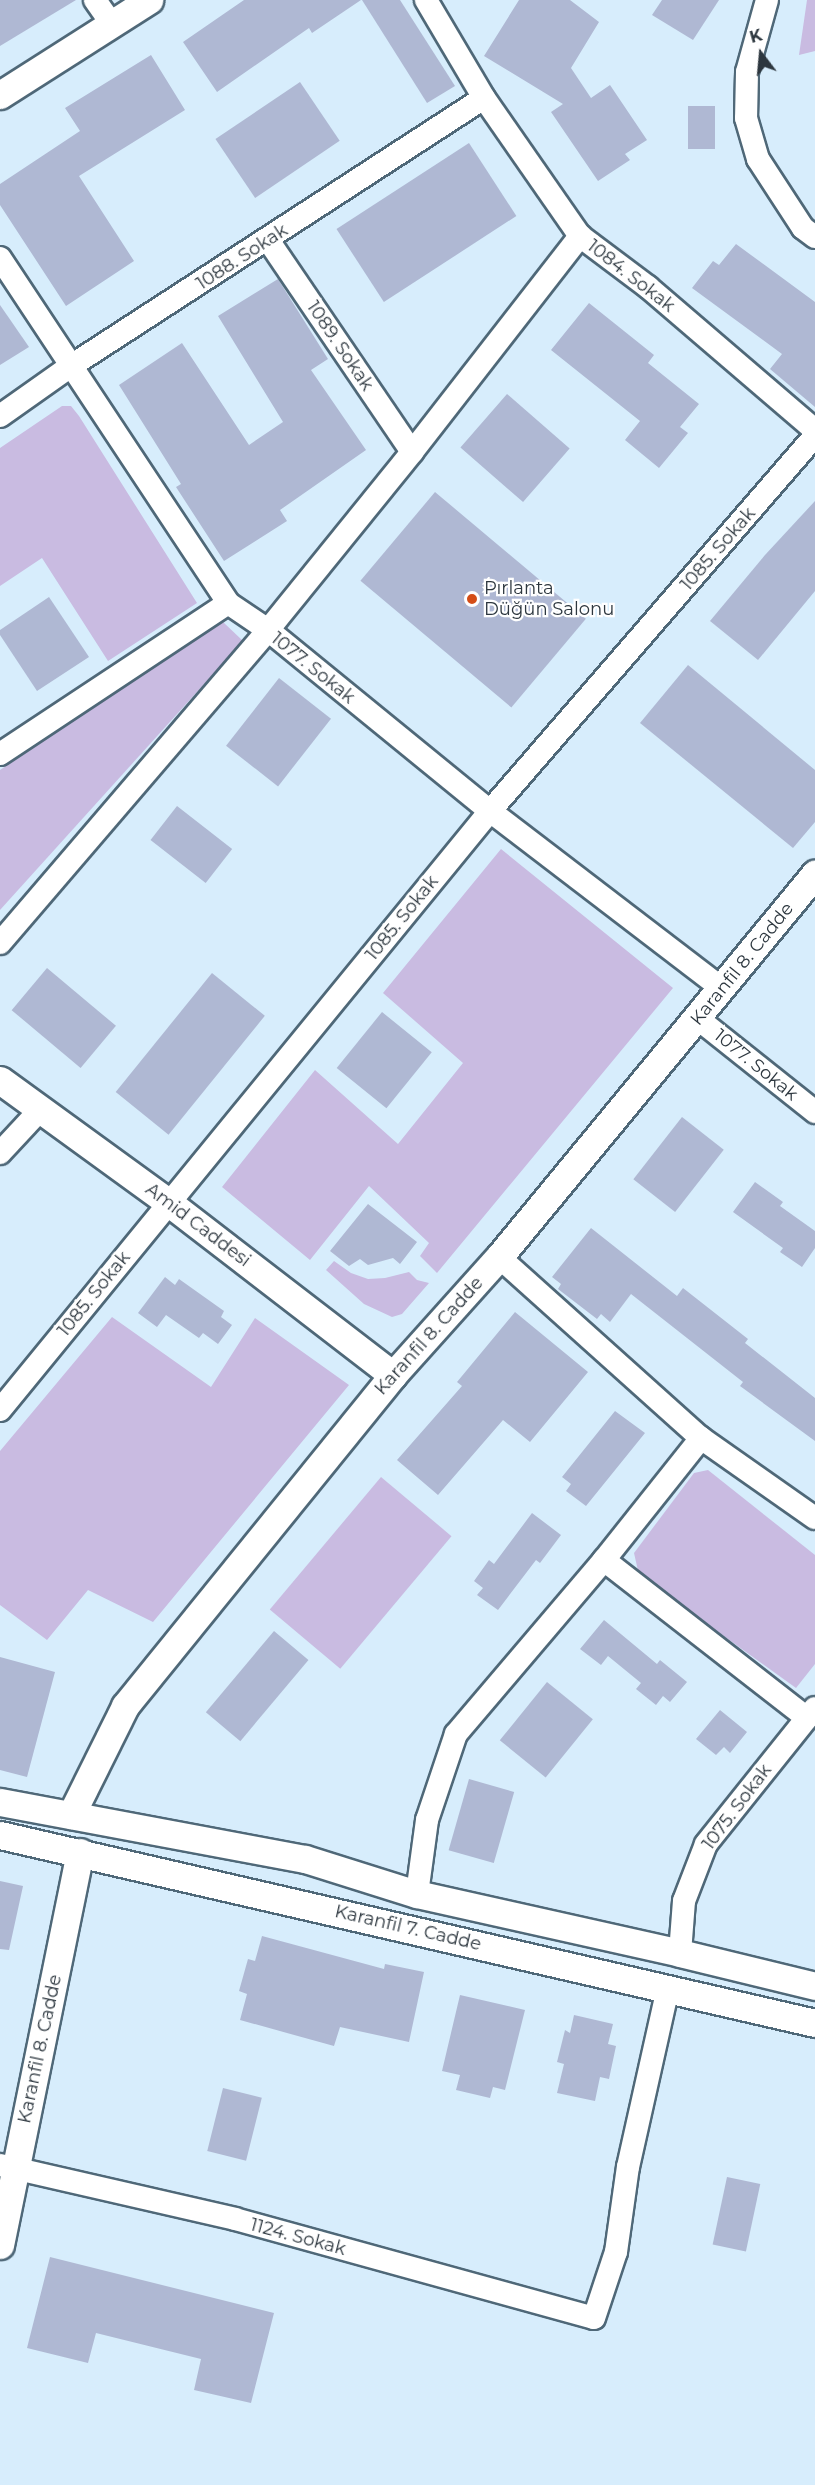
<!DOCTYPE html>
<html>
<head>
<meta charset="utf-8">
<style>
  body { margin:0 }
  #map { position:relative; width:815px; height:2485px; overflow:hidden; background:#d7edfc; font-family:Montserrat,sans-serif }
  div>[style] { position:absolute }
  .green>* { inset:0; background:#c9bbe1; transform-origin:0 0 }
  .building>* { inset:0; background:#afb8d3; transform-origin:0 0 }
  .roads { filter:drop-shadow(2px 0 #4f6878) drop-shadow(-2px 0 #4f6878) drop-shadow(0 2px #4f6878) drop-shadow(0 -2px #4f6878) }
  .minor>* { height:22px; margin:-11px; padding:0 11px; transform-origin:11px; border-radius:11px; background:#fff }
  .tertiary>* { height:27px; margin:-13.5px; padding:0 13.5px; transform-origin:13.5px; border-radius:13.5px; background:#fff }
  .dots>* { width:16px; height:16px; translate:-50% -50%; box-sizing:border-box; border:3px solid #fff; border-radius:50% }
  span { translate:-50% -50%; white-space:nowrap; text-align:center; line-height:1.15; -webkit-text-stroke:4.5px #fff; paint-order:stroke }
  .street-label { font-size:18px; color:#2d373f }
  .poi-label { font-size:18px; color:#2d373f }
  .left { translate:0 -50%; text-align:left }
  .north { position:absolute; left:731px; top:24px; width:60px; height:60px; -webkit-text-stroke:4px #fff; paint-order:stroke; rotate:344deg; font-size:16px; font-weight:700; line-height:24px; text-align:center; color:#2d373f }
  .north::after { content:''; display:block; margin:auto; width:21px; height:27px; background:#2d373f; clip-path:polygon(50% 0,100% 100%,50% 72%,0 100%) }
</style>
</head>
<body>
<div id="map">
  <div class="green">
    <i style="clip-path:polygon(807px 0,815px 0,815px 51px,799px 55px)"></i>
    <i style="clip-path:polygon(62px 406px,71px 406px,79px 416px,197px 603px,108px 661px,42px 558px,0 586px,0 448px)"></i>
    <i style="clip-path:polygon(222px 621px,243px 641px,0 910px,0 770px)"></i>
    <i style="clip-path:polygon(501px 849px,673px 988px,437px 1273px,420px 1256px,429px 1243px,369px 1186px,310px 1260px,222px 1187px,315px 1070px,398px 1144px,463px 1063px,383px 993px)"></i>
    <i style="clip-path:polygon(334px 1261px,351px 1273px,368px 1279px,385px 1278px,409px 1272px,417px 1280px,429px 1283px,402px 1314px,392px 1317px,364px 1304px,326px 1270px)"></i>
    <i style="clip-path:polygon(112px 1317px,211px 1387px,255px 1318px,349px 1385px,153px 1622px,88px 1590px,47px 1640px,0 1605px,0 1451px)"></i>
    <i style="clip-path:polygon(708px 1470px,815px 1555px,815px 1664px,796px 1688px,639px 1575px,634px 1553px,694px 1473px)"></i>
    <i style="left:381px;top:1477px;width:92px;height:173px;rotate:40deg"></i>
  </div>
  <div class="building">
    <i style="clip-path:polygon(0 0,76px 0,0 46px)"></i>
    <i style="clip-path:polygon(244px 0,361px 0,312px 33px,309px 28px,217px 92px,183px 42px)"></i>
    <i style="clip-path:polygon(362px 0,400px 0,455px 86px,427px 103px)"></i>
    <i style="clip-path:polygon(519px 0,570px 0,599px 22px,571px 68px,591px 98px,610px 85px,647px 140px,625px 154px,630px 160px,598px 181px,551px 112px,563px 104px,484px 56px)"></i>
    <i style="clip-path:polygon(662px 0,719px 0,693px 40px,652px 15px)"></i>
    <i style="clip-path:polygon(151px 55px,185px 110px,79px 176px,134px 261px,66px 306px,0 205px,0 184px,80px 131px,65px 108px)"></i>
    <i style="left:300px;top:82px;width:71px;height:102px;rotate:56deg"></i>
    <i style="left:688px;top:106px;width:27px;height:43px"></i>
    <i style="left:469px;top:143px;width:87px;height:158px;rotate:57deg"></i>
    <i style="clip-path:polygon(736px 244px,815px 302px,815px 407px,770px 369px,782px 354px,692px 288px,713px 261px,719px 265px)"></i>
    <i style="clip-path:polygon(278px 279px,328px 359px,311px 370px,366px 450px,280px 510px,287px 521px,224px 561px,176px 487px,181px 484px,119px 385px,182px 343px,249px 445px,283px 422px,218px 316px)"></i>
    <i style="clip-path:polygon(589px 303px,654px 355px,648px 363px,699px 404px,680px 427px,688px 433px,659px 468px,625px 440px,640px 421px,551px 350px)"></i>
    <i style="clip-path:polygon(0 305px,29px 347px,0 365px)"></i>
    <i style="left:507px;top:394px;width:83px;height:71px;rotate:41deg"></i>
    <i style="left:435px;top:492px;width:197px;height:116px;rotate:40deg"></i>
    <i style="clip-path:polygon(815px 501px,815px 591px,758px 660px,710px 621px,765px 555px)"></i>
    <i style="clip-path:polygon(49px 597px,89px 657px,37px 691px,0 635px,0 630px)"></i>
    <i style="clip-path:polygon(688px 665px,815px 770px,815px 822px,793px 848px,640px 723px)"></i>
    <i style="left:279px;top:678px;width:66px;height:86px;rotate:38deg"></i>
    <i style="left:177px;top:806px;width:70px;height:43px;rotate:38deg"></i>
    <i style="left:47px;top:968px;width:90px;height:55px;rotate:40deg"></i>
    <i style="left:212px;top:973px;width:68px;height:153px;rotate:39deg"></i>
    <i style="left:382px;top:1012px;width:64px;height:72px;rotate:39deg"></i>
    <i style="left:682px;top:1117px;width:53px;height:79px;rotate:38deg"></i>
    <i style="clip-path:polygon(755px 1182px,783px 1202px,780px 1206px,815px 1231px,815px 1248px,802px 1267px,780px 1252px,783px 1248px,733px 1212px)"></i>
    <i style="clip-path:polygon(368px 1204px,417px 1242px,400px 1264px,393px 1258px,368px 1265px,360px 1259px,349px 1266px,330px 1251px)"></i>
    <i style="clip-path:polygon(591px 1228px,677px 1296px,683px 1288px,748px 1339px,745px 1343px,815px 1398px,815px 1441px,740px 1386px,743px 1382px,631px 1294px,610px 1322px,601px 1314px,597px 1319px,558px 1289px,561px 1284px,552px 1277px)"></i>
    <i style="clip-path:polygon(165px 1277px,175px 1285px,179px 1279px,224px 1311px,221px 1317px,232px 1325px,218px 1344px,203px 1333px,199px 1338px,166px 1315px,157px 1327px,138px 1313px)"></i>
    <i style="clip-path:polygon(515px 1312px,588px 1372px,530px 1442px,503px 1420px,438px 1495px,397px 1460px,462px 1386px,457px 1382px)"></i>
    <i style="clip-path:polygon(615px 1411px,645px 1433px,586px 1506px,566px 1491px,571px 1484px,562px 1477px)"></i>
    <i style="clip-path:polygon(532px 1513px,561px 1535px,540px 1563px,536px 1560px,498px 1610px,477px 1595px,483px 1588px,474px 1581px,489px 1560px,494px 1564px)"></i>
    <i style="clip-path:polygon(604px 1620px,657px 1664px,660px 1660px,687px 1682px,670px 1702px,663px 1696px,656px 1705px,636px 1689px,641px 1683px,608px 1656px,601px 1665px,580px 1649px)"></i>
    <i style="left:274px;top:1631px;width:45px;height:106px;rotate:40deg"></i>
    <i style="clip-path:polygon(0 1657px,55px 1672px,27px 1777px,0 1770px)"></i>
    <i style="left:547px;top:1682px;width:59px;height:75px;rotate:39deg"></i>
    <i style="clip-path:polygon(720px 1710px,747px 1732px,730px 1753px,724px 1747px,716px 1755px,696px 1739px)"></i>
    <i style="left:469px;top:1779px;width:47px;height:74px;rotate:16deg"></i>
    <i style="clip-path:polygon(0 1881px,23px 1886px,9px 1950px,0 1949px)"></i>
    <i style="clip-path:polygon(262px 1936px,384px 1969px,385px 1964px,424px 1972px,409px 2042px,340px 2027px,334px 2046px,240px 2020px,247px 1994px,239px 1991px,248px 1959px,255px 1961px)"></i>
    <i style="clip-path:polygon(460px 1995px,525px 2010px,505px 2090px,493px 2087px,490px 2098px,456px 2090px,460px 2075px,442px 2071px)"></i>
    <i style="clip-path:polygon(574px 2015px,613px 2024px,608px 2044px,616px 2046px,609px 2079px,600px 2077px,595px 2101px,557px 2093px,564px 2064px,557px 2062px,565px 2030px,570px 2033px)"></i>
    <i style="left:223px;top:2088px;width:40px;height:65px;rotate:14deg"></i>
    <i style="left:727px;top:2177px;width:34px;height:69px;rotate:12deg"></i>
    <i style="clip-path:polygon(50px 2257px,274px 2313px,251px 2403px,194px 2390px,201px 2359px,96px 2333px,88px 2363px,27px 2348px)"></i>
  </div>
  <div class="roads">
    <div class="minor">
      <i style="left:95px;top:0;width:28px;rotate:55deg"></i>
      <i style="left:426px;top:0;width:114px;rotate:59.4deg"></i>
      <i style="left:484px;top:98px;width:168px;rotate:55.2deg"></i>
      <i style="left:580px;top:236px;width:85px;rotate:36.9deg"></i>
      <i style="left:648px;top:287px;width:220px;rotate:40.6deg"></i>
      <i style="left:767px;top:0;width:75px;rotate:105.5deg"></i>
      <i style="left:747px;top:72px;width:46px;rotate:91.2deg"></i>
      <i style="left:746px;top:118px;width:43px;rotate:73.7deg"></i>
      <i style="left:758px;top:159px;width:82px;rotate:56.9deg"></i>
      <i style="left:803px;top:228px;width:15px;rotate:37deg"></i>
      <i style="left:268px;top:240px;width:256px;rotate:55.8deg"></i>
      <i style="left:0;top:258px;width:414px;rotate:56.5deg"></i>
      <i style="left:228px;top:603px;width:48px;rotate:34deg"></i>
      <i style="left:268px;top:630px;width:286px;rotate:39.2deg"></i>
      <i style="left:490px;top:811px;width:293px;rotate:37.4deg"></i>
      <i style="left:0;top:416px;width:87px;rotate:-35.2deg"></i>
      <i style="left:71px;top:366px;width:492px;rotate:-33deg"></i>
      <i style="left:0;top:754px;width:273px;rotate:-33.5deg"></i>
      <i style="left:0;top:943px;width:412px;rotate:-49.4deg"></i>
      <i style="left:268px;top:630px;width:229px;rotate:-51deg"></i>
      <i style="left:412px;top:452px;width:274px;rotate:-52.1deg"></i>
      <i style="left:697px;top:1018px;width:151px;rotate:38.5deg"></i>
      <i style="left:0;top:1153px;width:59px;rotate:-47.1deg"></i>
      <i style="left:499px;top:1257px;width:271px;rotate:41.9deg"></i>
      <i style="left:701px;top:1438px;width:139px;rotate:35.1deg"></i>
      <i style="left:0;top:1410px;width:774px;rotate:-50.72deg"></i>
      <i style="left:490px;top:811px;width:496px;rotate:-49.1deg"></i>
      <i style="left:604px;top:1560px;width:257px;rotate:37.9deg"></i>
      <i style="left:417px;top:1894px;width:75px;rotate:-82.3deg"></i>
      <i style="left:427px;top:1820px;width:91px;rotate:-71.4deg"></i>
      <i style="left:456px;top:1734px;width:228px;rotate:-49.6deg"></i>
      <i style="left:604px;top:1560px;width:156px;rotate:-51.5deg"></i>
      <i style="left:680px;top:1953px;width:52px;rotate:-85.6deg"></i>
      <i style="left:684px;top:1901px;width:61px;rotate:-68.9deg"></i>
      <i style="left:706px;top:1844px;width:174px;rotate:-51.3deg"></i>
      <i style="left:0;top:2165px;width:241px;rotate:12.9deg"></i>
      <i style="left:235px;top:2219px;width:372px;rotate:15.4deg"></i>
      <i style="left:594px;top:2318px;width:70px;rotate:-71.6deg"></i>
      <i style="left:616px;top:2252px;width:86px;rotate:-82deg"></i>
      <i style="left:628px;top:2167px;width:183px;rotate:-77.4deg"></i>
    </div>
    <div class="tertiary">
      <i style="left:0;top:95px;width:177px;rotate:-32.5deg"></i>
      <i style="left:0;top:1080px;width:208px;rotate:36deg"></i>
      <i style="left:168px;top:1202px;width:284px;rotate:37.6deg"></i>
      <i style="left:0;top:1802px;width:310px;rotate:10.6deg"></i>
      <i style="left:305px;top:1859px;width:117px;rotate:17.4deg"></i>
      <i style="left:417px;top:1894px;width:270px;rotate:12.6deg"></i>
      <i style="left:680px;top:1953px;width:139px;rotate:13.7deg"></i>
      <i style="left:71px;top:1815px;width:122px;rotate:-63.6deg"></i>
      <i style="left:125px;top:1706px;width:426px;rotate:-51deg"></i>
      <i style="left:393px;top:1375px;width:159px;rotate:-48.1deg"></i>
      <i style="left:499px;top:1257px;width:497px;rotate:-50.5deg"></i>
      <i style="left:0;top:1835px;width:836px;rotate:12.99deg"></i>
      <i style="left:0;top:2245px;width:401px;rotate:-78.5deg"></i>
    </div>
  </div>
  <div class="dots">
    <i style="left:472px;top:599px;background:#d44d17"></i>
  </div>
  <div class="street-label">
    <span style="left:242px;top:257px;rotate:-33deg">1088. Sokak</span>
    <span style="left:631px;top:276px;rotate:38deg">1084. Sokak</span>
    <span style="left:340px;top:346px;rotate:56deg">1089. Sokak</span>
    <span style="left:718px;top:549px;rotate:-49deg">1085. Sokak</span>
    <span style="left:313px;top:668px;rotate:39deg">1077. Sokak</span>
    <span style="left:402px;top:918px;rotate:-51deg">1085. Sokak</span>
    <span style="left:742px;top:964px;rotate:-51deg">Karanfil 8. Cadde</span>
    <span style="left:756px;top:1065px;rotate:39deg">1077. Sokak</span>
    <span style="left:198px;top:1225px;rotate:37deg">Amid Caddesi</span>
    <span style="left:94px;top:1294px;rotate:-51deg">1085. Sokak</span>
    <span style="left:429px;top:1336px;rotate:-48deg">Karanfil 8. Cadde</span>
    <span style="left:737px;top:1807px;rotate:-53deg">1075. Sokak</span>
    <span style="left:408px;top:1928px;rotate:13deg">Karanfil 7. Cadde</span>
    <span style="left:40px;top:2049px;rotate:-78deg">Karanfil 8. Cadde</span>
    <span style="left:298px;top:2237px;rotate:15deg">1124. Sokak</span>
  </div>
  <div class="poi-label">
    <span class="left" style="left:484px;top:599px">Pırlanta<br>Düğün Salonu</span>
  </div>
  <div class="north">K</div>
</div>
</body>
</html>
